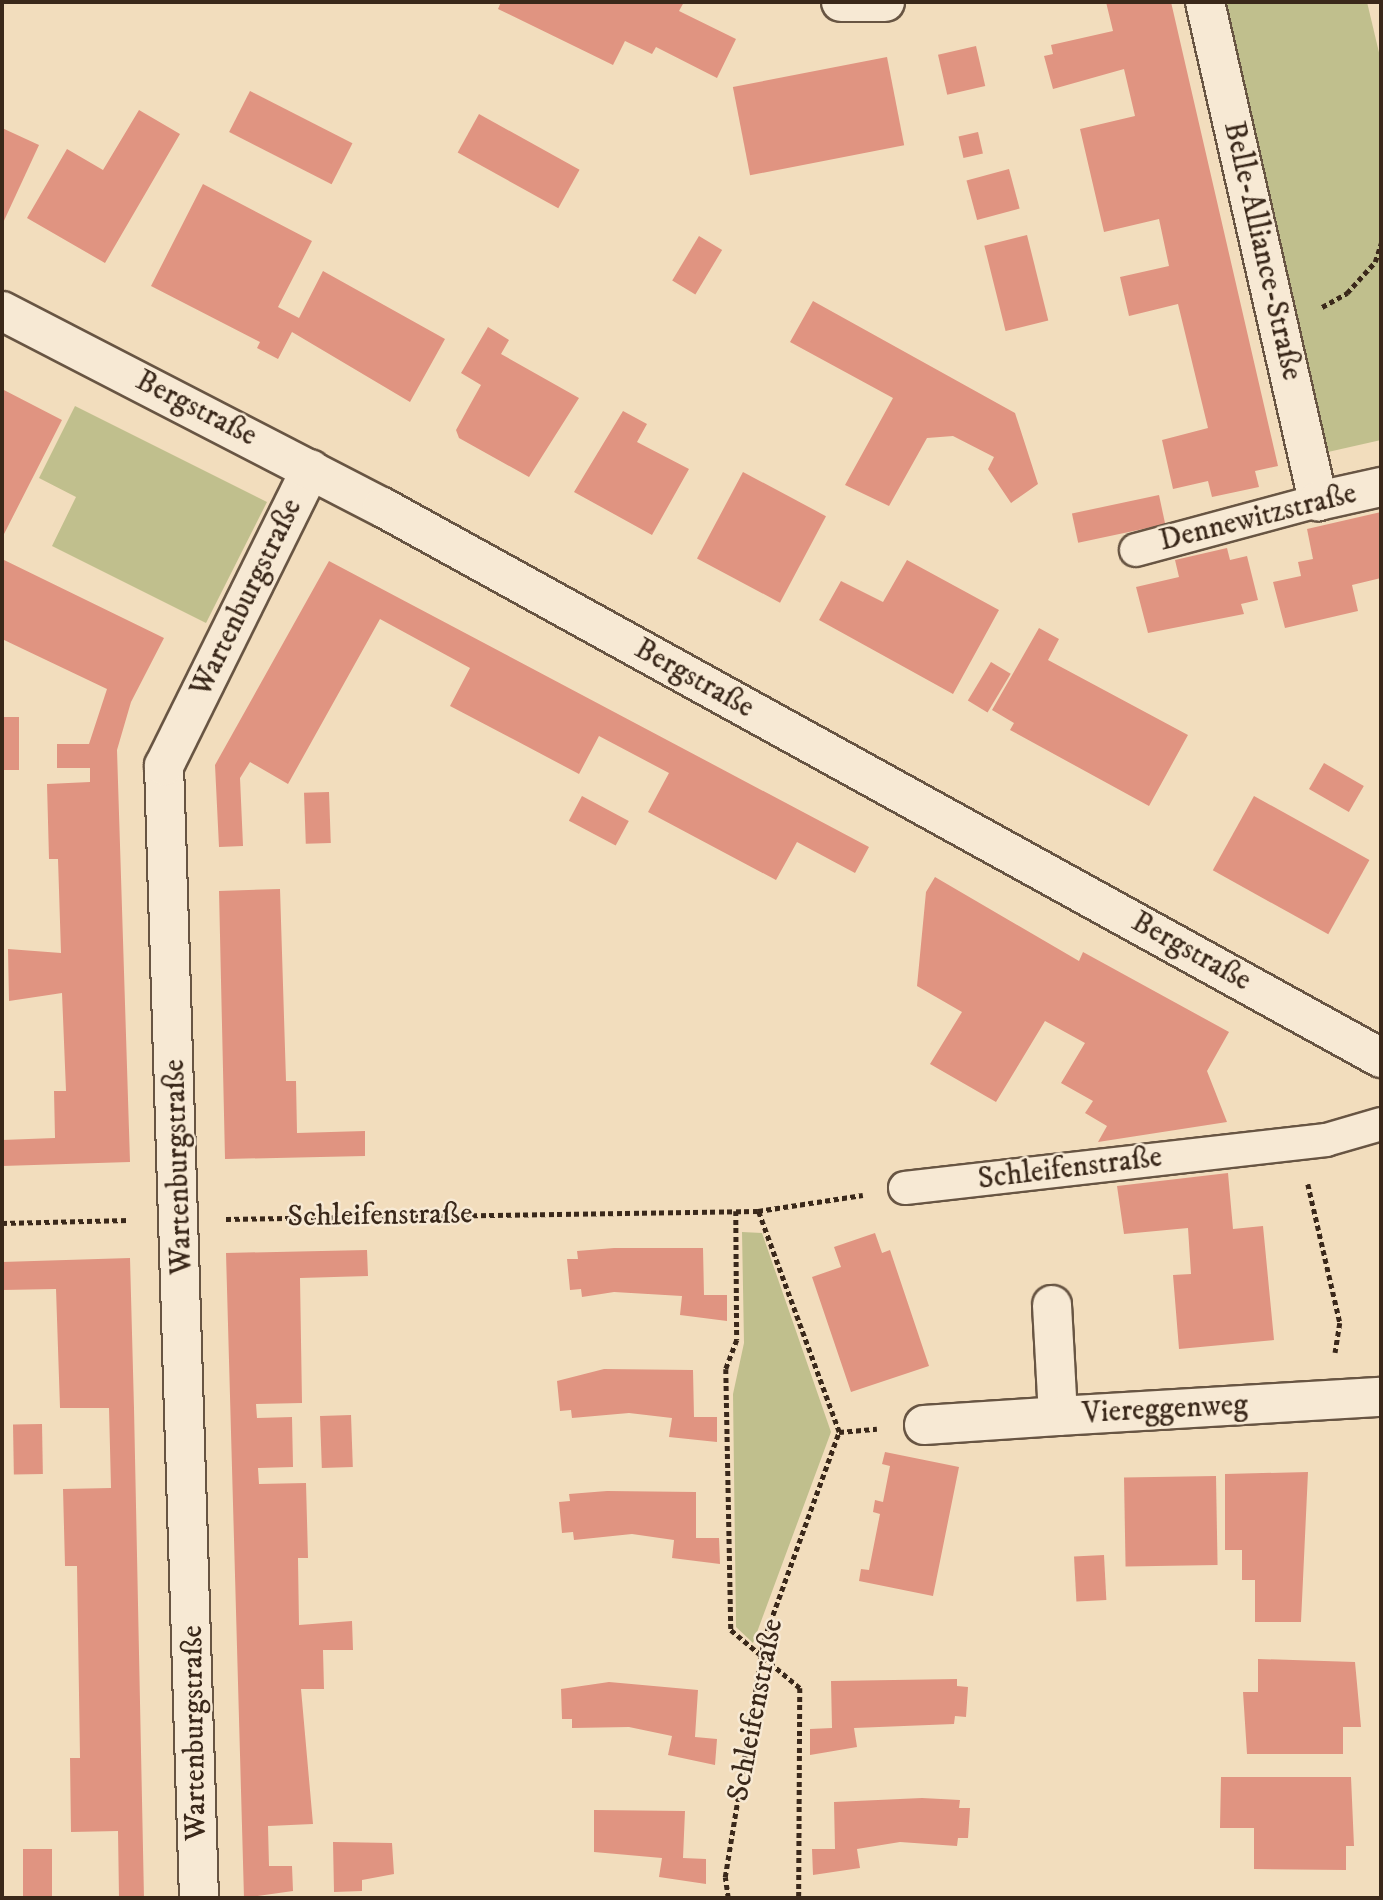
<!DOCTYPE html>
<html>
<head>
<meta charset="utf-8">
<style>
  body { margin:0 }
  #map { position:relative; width:1383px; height:1900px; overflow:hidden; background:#f2ddbd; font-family:"IM FELL DW Pica",serif }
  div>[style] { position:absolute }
  .green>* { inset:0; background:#c0bf8d }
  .building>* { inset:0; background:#e09481; transform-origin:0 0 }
  .path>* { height:4.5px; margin-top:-2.25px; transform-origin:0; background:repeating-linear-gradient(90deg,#3a281a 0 5px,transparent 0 8.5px) }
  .roads { filter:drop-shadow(2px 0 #685543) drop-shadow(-2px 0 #685543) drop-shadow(0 2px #685543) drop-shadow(0 -2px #685543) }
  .service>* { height:32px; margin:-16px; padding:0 16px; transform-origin:16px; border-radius:16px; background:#f7e9d4 }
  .minor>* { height:38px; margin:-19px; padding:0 19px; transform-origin:19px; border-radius:19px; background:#f7e9d4 }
  .tertiary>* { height:38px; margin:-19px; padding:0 19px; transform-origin:19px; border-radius:19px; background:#f7e9d4 }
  span { translate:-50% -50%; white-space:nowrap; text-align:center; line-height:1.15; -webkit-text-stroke:5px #f7e9d4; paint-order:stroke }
  .street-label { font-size:30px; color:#3a281a }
  .frame { position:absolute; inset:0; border:4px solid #3a281a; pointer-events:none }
</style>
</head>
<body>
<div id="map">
  <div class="green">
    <i style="clip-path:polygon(1224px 2px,1367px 2px,1381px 61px,1381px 440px,1328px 452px)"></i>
    <i style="clip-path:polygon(75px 406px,267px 502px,206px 623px,52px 546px,76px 497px,39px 478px)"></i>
    <i style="clip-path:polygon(742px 1232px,762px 1233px,831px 1432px,753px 1643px,736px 1627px,733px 1394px,744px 1343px)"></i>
  </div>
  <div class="building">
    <i style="clip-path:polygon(501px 2px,684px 2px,679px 11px,736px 39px,717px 78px,656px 47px,652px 54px,625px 41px,613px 65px,498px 9px)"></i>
    <i style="clip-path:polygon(1106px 2px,1171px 2px,1278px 466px,1255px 471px,1259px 487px,1212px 497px,1208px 481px,1173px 489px,1162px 440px,1208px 428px,1178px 304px,1129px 316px,1120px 277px,1169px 266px,1159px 219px,1104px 232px,1080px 129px,1135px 116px,1124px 69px,1053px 89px,1044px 56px,1053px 54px,1051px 45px,1113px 31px)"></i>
    <i style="left:976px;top:46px;width:41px;height:39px;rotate:77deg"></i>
    <i style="left:887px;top:57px;width:90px;height:157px;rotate:79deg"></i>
    <i style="left:250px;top:91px;width:115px;height:46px;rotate:27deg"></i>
    <i style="clip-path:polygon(139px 110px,180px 134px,105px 263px,27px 218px,67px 149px,103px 170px)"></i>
    <i style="left:479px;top:114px;width:115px;height:44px;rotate:29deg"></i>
    <i style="clip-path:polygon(2px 128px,39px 145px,2px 225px)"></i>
    <i style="left:978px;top:132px;width:22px;height:20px;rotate:77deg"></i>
    <i style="left:1009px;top:169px;width:41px;height:44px;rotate:75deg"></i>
    <i style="clip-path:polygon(203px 184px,312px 241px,278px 307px,299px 318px,323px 271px,445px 339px,410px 402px,292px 332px,278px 359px,257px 348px,260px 342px,151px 286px)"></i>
    <i style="left:1027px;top:235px;width:88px;height:44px;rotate:76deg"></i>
    <i style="left:699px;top:236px;width:27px;height:52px;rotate:31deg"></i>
    <i style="clip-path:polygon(813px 301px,1015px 413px,1038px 484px,1011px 503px,988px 469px,994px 457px,953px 436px,927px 438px,889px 506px,845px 485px,893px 398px,790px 342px)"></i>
    <i style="clip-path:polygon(488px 327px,509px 340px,501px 354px,579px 398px,529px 477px,459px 438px,456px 430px,481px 385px,461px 373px)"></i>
    <i style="clip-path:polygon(2px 389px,62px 420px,2px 538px,3px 472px)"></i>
    <i style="clip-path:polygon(623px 411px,647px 424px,637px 442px,689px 469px,652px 535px,574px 492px)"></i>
    <i style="left:743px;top:472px;width:94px;height:98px;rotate:28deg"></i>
    <i style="left:1159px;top:495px;width:30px;height:89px;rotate:78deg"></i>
    <i style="clip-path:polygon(1381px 512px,1381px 578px,1352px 585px,1358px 611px,1285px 628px,1273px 582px,1301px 576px,1298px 562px,1313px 559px,1307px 529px)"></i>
    <i style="clip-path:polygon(1227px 548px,1230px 560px,1247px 556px,1258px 600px,1241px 604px,1244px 614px,1148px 633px,1136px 587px,1179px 577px,1175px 560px)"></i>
    <i style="clip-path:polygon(2px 559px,164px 638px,131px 702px,117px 750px,130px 1162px,2px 1166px,2px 1140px,55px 1138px,54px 1091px,66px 1091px,62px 993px,9px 1001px,8px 949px,61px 953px,58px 859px,49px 859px,47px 784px,90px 782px,90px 768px,57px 768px,57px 744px,89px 744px,107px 689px,2px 639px)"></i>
    <i style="clip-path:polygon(907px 560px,999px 610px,953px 694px,819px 620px,841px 581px,883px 602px)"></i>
    <i style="clip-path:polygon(329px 561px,869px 847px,855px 873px,797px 842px,776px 880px,648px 812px,669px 773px,599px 736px,579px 774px,513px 739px,450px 706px,470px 668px,380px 619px,288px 784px,250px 762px,240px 778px,243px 846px,219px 847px,215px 765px)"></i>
    <i style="clip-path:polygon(1039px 628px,1059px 639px,1048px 660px,1188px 735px,1149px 806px,1010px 730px,1014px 723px,992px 710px)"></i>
    <i style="left:991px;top:662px;width:23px;height:45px;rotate:31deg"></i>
    <i style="left:2px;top:717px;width:17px;height:53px"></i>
    <i style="left:1324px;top:763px;width:46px;height:30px;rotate:30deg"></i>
    <i style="left:329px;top:792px;width:51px;height:25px;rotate:88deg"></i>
    <i style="left:582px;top:796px;width:53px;height:28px;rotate:28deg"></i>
    <i style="left:1254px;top:796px;width:132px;height:85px;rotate:29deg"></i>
    <i style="clip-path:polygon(935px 877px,1079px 961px,1083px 952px,1229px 1032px,1207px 1071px,1227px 1122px,1098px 1142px,1107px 1126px,1085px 1113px,1093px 1101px,1061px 1083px,1085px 1043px,1045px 1021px,996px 1102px,930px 1064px,962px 1012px,917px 986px,926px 892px)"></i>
    <i style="clip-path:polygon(280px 889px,286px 1081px,296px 1081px,297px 1133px,365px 1131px,365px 1156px,225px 1159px,219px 891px)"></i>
    <i style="clip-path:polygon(1228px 1173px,1233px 1229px,1263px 1226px,1274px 1340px,1179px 1349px,1173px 1275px,1191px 1274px,1188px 1228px,1124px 1234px,1117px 1186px)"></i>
    <i style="clip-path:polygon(875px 1233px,882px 1253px,890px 1250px,929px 1366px,851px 1392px,812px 1277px,841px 1267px,834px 1247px)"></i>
    <i style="clip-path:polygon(614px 1248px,703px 1248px,704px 1295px,727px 1295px,727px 1321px,680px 1315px,682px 1296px,614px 1292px,582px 1297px,581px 1289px,570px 1290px,567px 1259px,578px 1259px,577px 1251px)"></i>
    <i style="clip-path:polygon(367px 1250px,368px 1276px,300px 1278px,302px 1403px,256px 1404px,257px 1418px,292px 1417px,293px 1467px,258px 1468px,259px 1484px,306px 1483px,308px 1558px,298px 1558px,299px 1625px,352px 1621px,353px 1650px,323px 1650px,324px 1689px,301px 1689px,313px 1824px,268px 1826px,269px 1866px,292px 1866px,293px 1891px,244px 1898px,226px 1253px)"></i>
    <i style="clip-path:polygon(130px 1258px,134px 1408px,144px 1898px,119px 1898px,118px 1831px,71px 1832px,70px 1758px,80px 1758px,77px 1566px,65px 1566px,63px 1489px,111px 1488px,109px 1408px,60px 1408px,56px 1289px,2px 1290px,2px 1262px)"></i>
    <i style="clip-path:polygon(604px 1369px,693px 1370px,694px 1417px,717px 1417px,717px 1442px,669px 1437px,672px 1418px,629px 1413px,572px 1418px,571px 1410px,560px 1411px,557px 1381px)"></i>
    <i style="left:351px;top:1415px;width:52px;height:31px;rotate:88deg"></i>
    <i style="left:42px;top:1424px;width:50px;height:29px;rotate:89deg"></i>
    <i style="clip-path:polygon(885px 1452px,959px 1467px,933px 1596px,859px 1581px,861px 1569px,869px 1570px,880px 1514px,873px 1512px,875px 1500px,883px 1502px,890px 1466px,882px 1464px)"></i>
    <i style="clip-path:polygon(1308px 1472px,1301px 1622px,1255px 1622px,1255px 1580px,1242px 1580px,1242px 1550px,1225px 1550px,1225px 1474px)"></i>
    <i style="left:1216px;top:1476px;width:89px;height:92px;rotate:89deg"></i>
    <i style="clip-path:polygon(607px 1491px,696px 1492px,696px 1538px,719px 1538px,720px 1564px,672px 1558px,674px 1540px,632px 1534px,574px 1540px,573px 1532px,562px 1533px,559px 1502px,570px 1501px,569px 1494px)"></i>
    <i style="left:1104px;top:1555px;width:45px;height:30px;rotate:87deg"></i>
    <i style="clip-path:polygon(1258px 1659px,1355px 1662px,1361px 1727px,1343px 1727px,1343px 1754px,1247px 1754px,1243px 1692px,1258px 1692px)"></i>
    <i style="clip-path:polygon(957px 1679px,957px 1686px,968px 1687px,966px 1717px,955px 1716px,954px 1724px,854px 1728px,857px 1747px,810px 1755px,810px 1729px,832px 1728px,831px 1681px)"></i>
    <i style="clip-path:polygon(609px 1682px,698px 1690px,695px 1737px,717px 1739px,715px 1765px,668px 1755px,672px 1736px,629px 1727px,572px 1728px,572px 1719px,562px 1719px,561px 1689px)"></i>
    <i style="clip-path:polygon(1221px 1777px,1351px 1777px,1354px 1846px,1346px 1846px,1346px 1870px,1254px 1869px,1254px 1828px,1220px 1828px)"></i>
    <i style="clip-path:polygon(922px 1798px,960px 1800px,959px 1808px,970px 1808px,968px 1838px,958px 1838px,957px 1846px,900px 1842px,857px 1849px,860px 1868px,813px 1875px,812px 1849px,835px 1849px,834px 1802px)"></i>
    <i style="clip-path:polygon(594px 1810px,685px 1811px,683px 1858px,706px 1859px,706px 1884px,659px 1877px,662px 1858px,594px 1852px)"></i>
    <i style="clip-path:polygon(333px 1842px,392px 1843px,394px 1874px,362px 1880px,362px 1891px,334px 1892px)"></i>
    <i style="left:23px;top:1849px;width:29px;height:48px"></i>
  </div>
  <div class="path">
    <i style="left:1322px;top:307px;width:29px;rotate:-29deg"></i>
    <i style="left:1347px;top:293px;width:42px;rotate:-47.9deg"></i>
    <i style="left:1375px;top:262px;width:20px;rotate:-72deg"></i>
    <i style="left:1308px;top:1184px;width:143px;rotate:77deg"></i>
    <i style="left:1340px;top:1323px;width:30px;rotate:99deg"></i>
    <i style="left:736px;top:1211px;width:129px;rotate:89.6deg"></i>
    <i style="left:737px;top:1340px;width:31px;rotate:111deg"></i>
    <i style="left:726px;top:1369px;width:261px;rotate:88.9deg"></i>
    <i style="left:731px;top:1630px;width:90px;rotate:40deg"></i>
    <i style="left:800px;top:1688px;width:210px;rotate:90.3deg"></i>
    <i style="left:226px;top:1219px;width:532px;rotate:-0.86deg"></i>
    <i style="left:758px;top:1211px;width:106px;rotate:-8.7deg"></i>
    <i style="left:2px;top:1223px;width:127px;rotate:-1.4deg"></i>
    <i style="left:839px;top:1432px;width:38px;rotate:-5deg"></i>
    <i style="left:728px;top:1898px;width:21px;rotate:-98deg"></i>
    <i style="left:725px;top:1877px;width:241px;rotate:-80.7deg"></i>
    <i style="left:764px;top:1639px;width:220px;rotate:-70.1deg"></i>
    <i style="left:839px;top:1432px;width:235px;rotate:-110.1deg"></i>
  </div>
  <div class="roads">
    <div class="service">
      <i style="left:1136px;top:550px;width:188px;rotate:-15.1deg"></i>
      <i style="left:905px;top:1188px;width:424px;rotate:-6.5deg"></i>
      <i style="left:1326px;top:1140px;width:57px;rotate:-16.2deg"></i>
    </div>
    <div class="minor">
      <i style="left:841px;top:2px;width:44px"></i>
      <i style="left:1205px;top:2px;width:512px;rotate:77.24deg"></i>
      <i style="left:1318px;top:501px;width:65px;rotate:-12.5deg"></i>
      <i style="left:1052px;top:1305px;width:111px;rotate:86.9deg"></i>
      <i style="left:1058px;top:1416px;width:324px;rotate:-3.4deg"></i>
      <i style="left:924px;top:1425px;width:134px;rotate:-3.8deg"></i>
      <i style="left:199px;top:1898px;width:1133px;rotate:-91.77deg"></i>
      <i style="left:164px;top:766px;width:331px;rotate:-63.7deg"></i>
    </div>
    <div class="tertiary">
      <i style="left:2px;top:311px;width:428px;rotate:27.3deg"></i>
      <i style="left:382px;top:507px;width:1141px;rotate:28.88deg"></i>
    </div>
  </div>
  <div class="street-label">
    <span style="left:1262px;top:251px;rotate:77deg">Belle-Alliance-Straße</span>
    <span style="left:196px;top:409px;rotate:27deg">Bergstraße</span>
    <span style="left:1258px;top:518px;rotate:-14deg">Dennewitzstraße</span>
    <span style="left:247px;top:598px;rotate:-64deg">Wartenburgstraße</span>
    <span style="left:694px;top:679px;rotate:29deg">Bergstraße</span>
    <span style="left:1191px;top:952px;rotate:29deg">Bergstraße</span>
    <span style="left:179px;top:1167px;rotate:-92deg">Wartenburgstraße</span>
    <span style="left:1070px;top:1169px;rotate:-7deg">Schleifenstraße</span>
    <span style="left:380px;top:1216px;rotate:-1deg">Schleifenstraße</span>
    <span style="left:1165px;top:1410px;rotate:-3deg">Viereggenweg</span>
    <span style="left:756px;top:1710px;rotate:-79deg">Schleifenstraße</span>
    <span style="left:195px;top:1733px;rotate:-91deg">Wartenburgstraße</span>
  </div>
  <div class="frame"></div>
</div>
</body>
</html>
